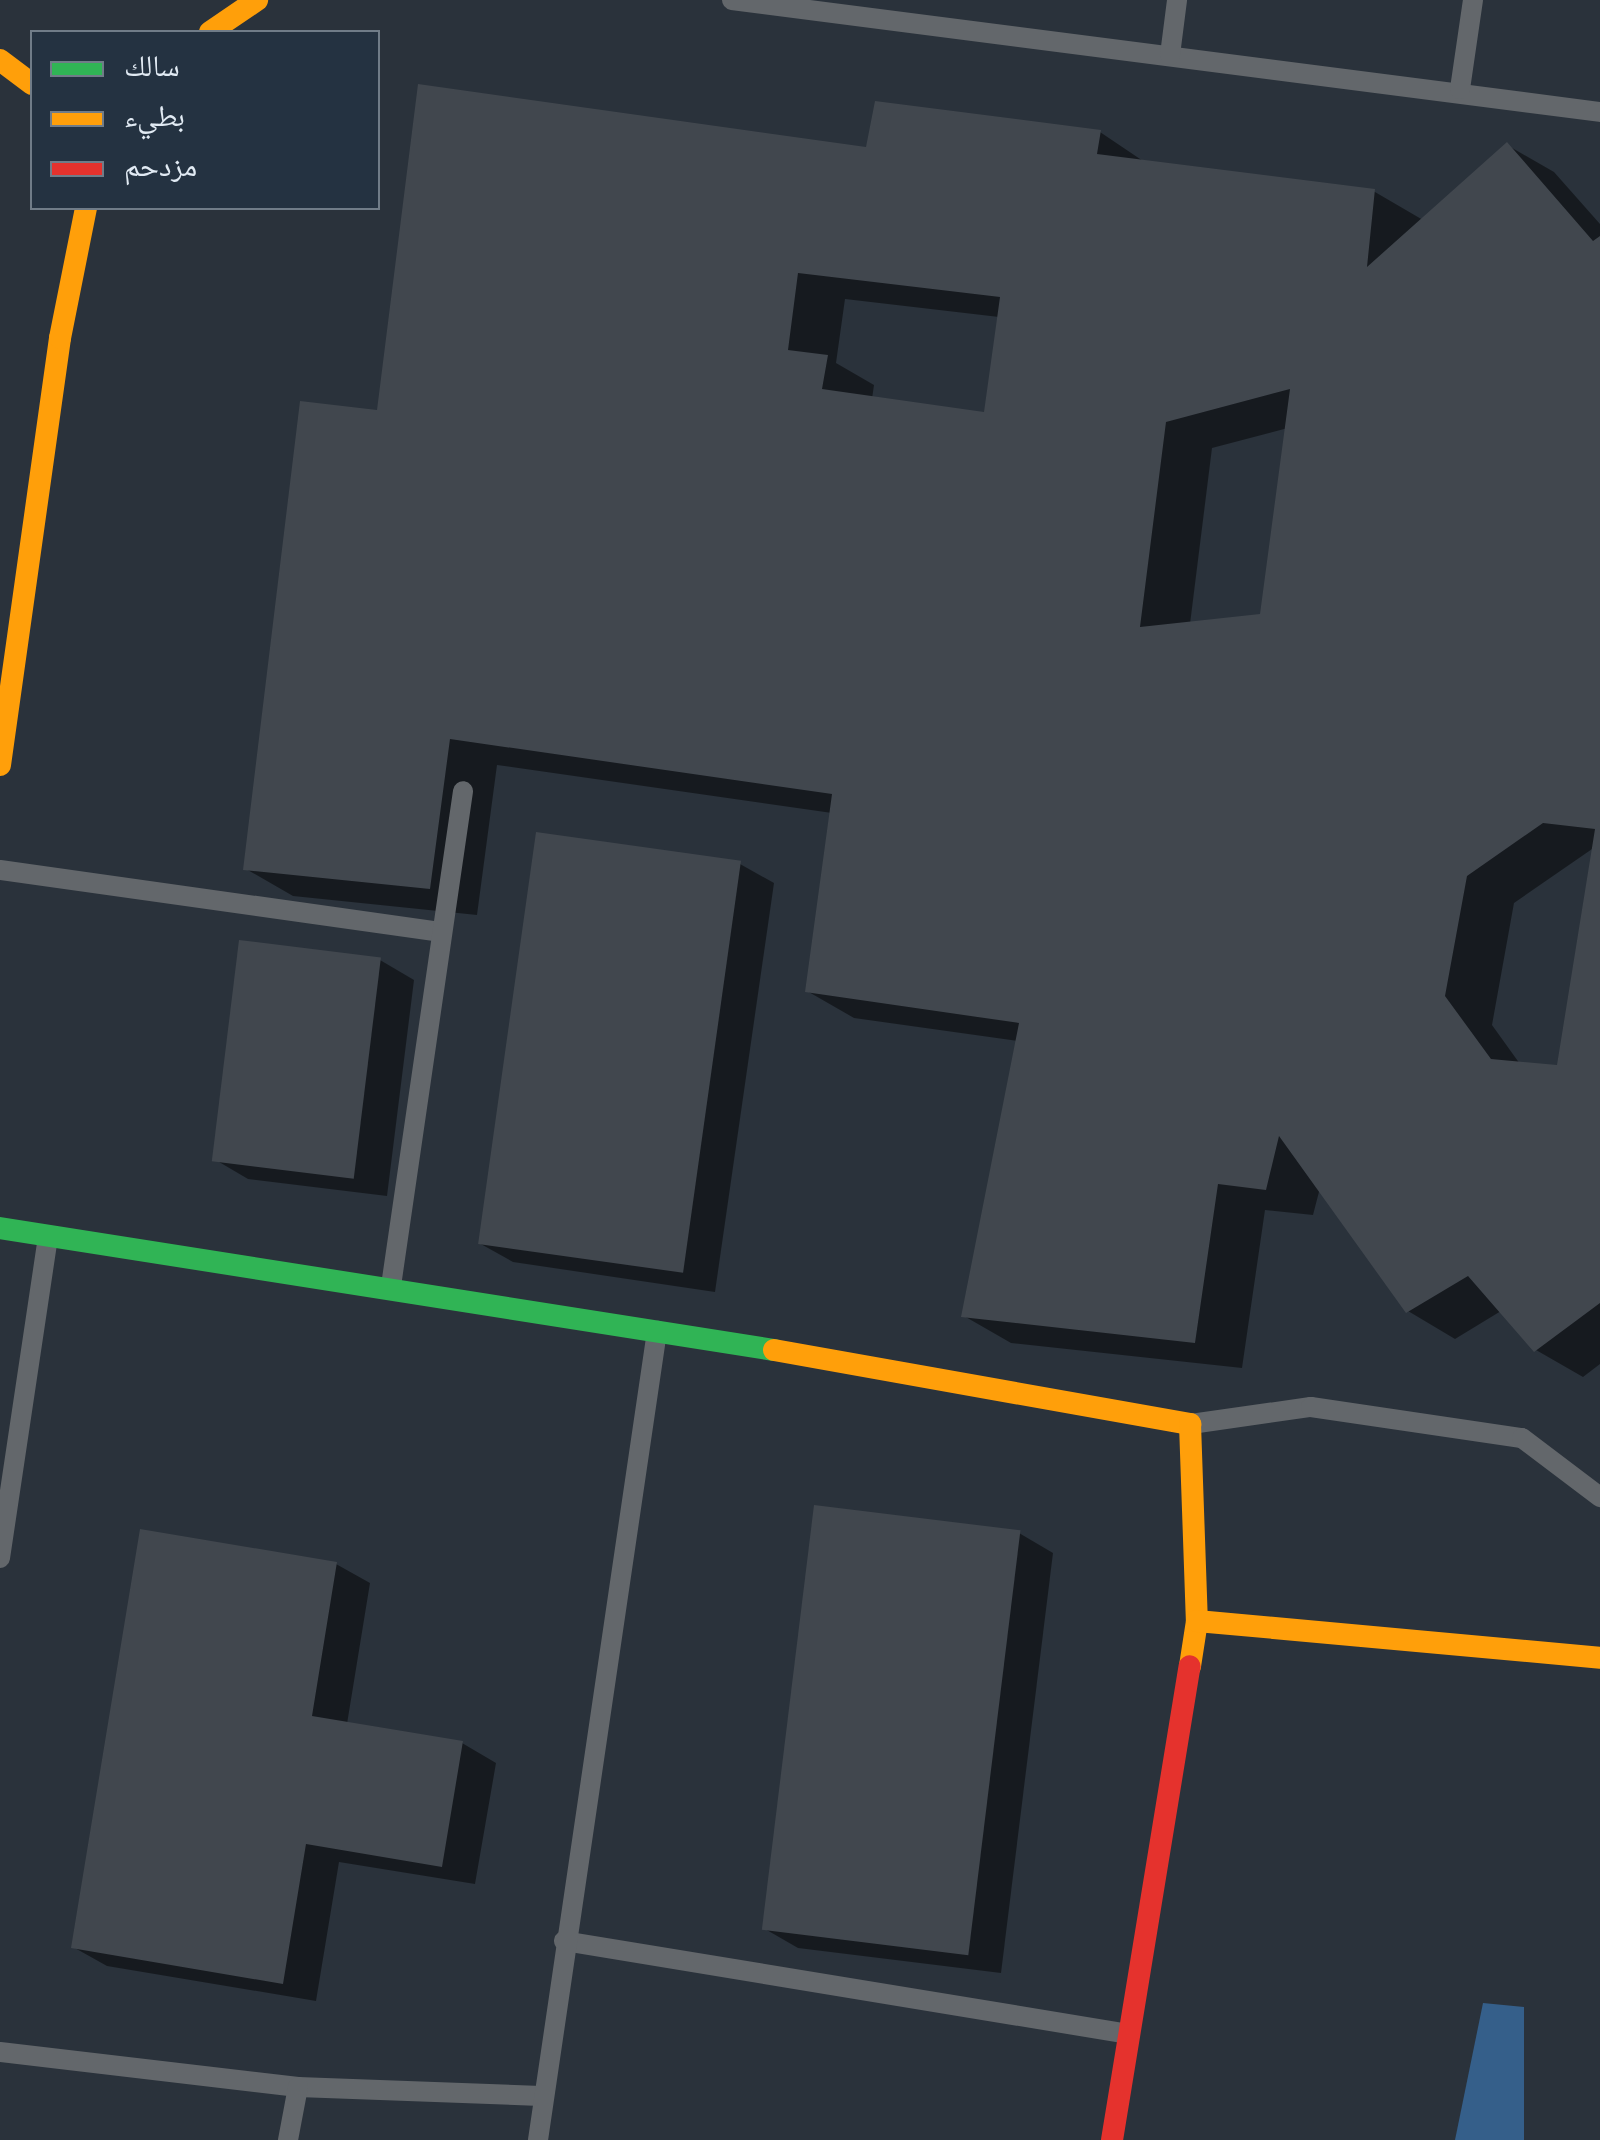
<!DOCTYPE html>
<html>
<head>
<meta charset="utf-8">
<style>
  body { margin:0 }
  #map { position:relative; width:1600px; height:2140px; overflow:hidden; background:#2a323b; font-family:"Exo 2","Noto Naskh Arabic",sans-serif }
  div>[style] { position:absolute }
  .water>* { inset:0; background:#355f8a }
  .shadow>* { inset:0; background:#0007 }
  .building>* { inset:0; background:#41474e; transform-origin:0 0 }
  .lane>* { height:20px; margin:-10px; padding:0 10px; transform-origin:10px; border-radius:10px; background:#63676b }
  .fast>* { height:22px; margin:-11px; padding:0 11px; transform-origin:11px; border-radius:11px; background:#30b455 }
  .slow>* { height:22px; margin:-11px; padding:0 11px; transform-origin:11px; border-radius:11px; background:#ff9f0a }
  .jam>* { height:22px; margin:-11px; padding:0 11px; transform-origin:11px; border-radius:11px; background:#e5322d }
  span { translate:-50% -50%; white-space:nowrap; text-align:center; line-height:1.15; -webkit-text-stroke:10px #243241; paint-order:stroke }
  .legend { position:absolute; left:30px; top:30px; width:350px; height:180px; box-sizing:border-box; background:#243241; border:2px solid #707c88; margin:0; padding:12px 18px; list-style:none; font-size:30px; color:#e1eaf3 }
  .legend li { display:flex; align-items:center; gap:20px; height:50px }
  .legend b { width:50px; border:2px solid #707c88 }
</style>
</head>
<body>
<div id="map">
  <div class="water">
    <i style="clip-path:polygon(1483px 2003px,1524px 2007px,1524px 2140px,1455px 2140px)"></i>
  </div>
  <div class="shadow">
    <i style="clip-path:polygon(evenodd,1100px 132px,1146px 163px,1375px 192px,1423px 220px,1507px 145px,1554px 172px,1600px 224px,1600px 1364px,1583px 1377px,1536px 1350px,1501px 1311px,1455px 1339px,1408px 1311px,1320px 1188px,1313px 1215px,1265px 1210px,1242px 1368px,1011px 1343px,964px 1316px,1018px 1041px,854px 1018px,807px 991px,832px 813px,497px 765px,477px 915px,293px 896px,246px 869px,379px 413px,867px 150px,1100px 132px,845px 299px,999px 317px,986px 415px,872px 399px,874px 385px,836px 363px,845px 299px,1100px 132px,1288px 428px,1262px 616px,1190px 624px,1212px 448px,1288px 428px,1100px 132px,1595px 847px,1559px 1068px,1520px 1064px,1492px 1025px,1514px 903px,1595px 847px)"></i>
    <i style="clip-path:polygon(740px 864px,774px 883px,715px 1292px,513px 1262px,479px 1243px)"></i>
    <i style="clip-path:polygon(380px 960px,414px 980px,387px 1196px,248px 1179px,214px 1159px)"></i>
    <i style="clip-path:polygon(1019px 1533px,1053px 1553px,1001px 1973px,798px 1948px,765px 1929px)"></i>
    <i style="clip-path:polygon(336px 1564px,370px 1583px,347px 1724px,462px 1743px,496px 1763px,475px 1884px,339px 1862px,316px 2001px,107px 1966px,73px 1947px)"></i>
  </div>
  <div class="building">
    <i style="clip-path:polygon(evenodd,418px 84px,866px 147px,875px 101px,1101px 130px,1097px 154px,1375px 189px,1367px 267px,1507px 142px,1593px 241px,1600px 236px,1600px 1303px,1534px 1352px,1468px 1276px,1406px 1313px,1279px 1136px,1266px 1190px,1218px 1184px,1195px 1343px,961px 1317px,1019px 1023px,805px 992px,832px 794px,450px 739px,430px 889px,243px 870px,300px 401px,377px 410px,418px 84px,798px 273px,1000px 297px,984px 412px,822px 389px,828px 355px,788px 350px,798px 273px,418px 84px,1290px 389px,1260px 614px,1140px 627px,1166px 422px,1290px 389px,418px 84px,1543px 823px,1595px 829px,1557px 1065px,1491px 1059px,1445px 996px,1467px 876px,1543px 823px)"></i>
    <i style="left:536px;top:832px;width:207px;height:416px;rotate:8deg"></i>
    <i style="left:239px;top:940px;width:143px;height:223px;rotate:7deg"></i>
    <i style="left:814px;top:1505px;width:208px;height:428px;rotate:7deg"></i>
    <i style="clip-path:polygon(140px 1529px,337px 1562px,312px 1716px,463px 1741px,442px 1867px,306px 1844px,283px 1984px,71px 1948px)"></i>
  </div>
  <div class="lane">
    <i style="left:732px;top:0;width:875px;rotate:7.35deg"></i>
    <i style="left:1170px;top:55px;width:55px;rotate:-82.7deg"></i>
    <i style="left:1460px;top:89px;width:90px;rotate:-81.7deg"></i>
    <i style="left:0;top:870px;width:446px;rotate:8deg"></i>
    <i style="left:391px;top:1286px;width:500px;rotate:-81.72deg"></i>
    <i style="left:1191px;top:1424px;width:121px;rotate:-8.1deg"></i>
    <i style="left:1311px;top:1407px;width:213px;rotate:8.4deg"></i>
    <i style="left:1522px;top:1438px;width:98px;rotate:37.1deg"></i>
    <i style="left:0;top:1558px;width:325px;rotate:-81.5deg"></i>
    <i style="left:564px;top:1941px;width:573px;rotate:9.35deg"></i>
    <i style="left:0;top:2052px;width:300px;rotate:6.7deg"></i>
    <i style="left:298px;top:2087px;width:243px;rotate:2.1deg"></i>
    <i style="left:288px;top:2140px;width:54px;rotate:-79.3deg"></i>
    <i style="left:538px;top:2140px;width:818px;rotate:-81.63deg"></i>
  </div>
  <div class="fast">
    <i style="left:0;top:1228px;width:784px;rotate:8.96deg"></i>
  </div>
  <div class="slow">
    <i style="left:210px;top:32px;width:57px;rotate:-34.2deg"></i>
    <i style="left:0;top:60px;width:40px;rotate:37deg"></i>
    <i style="left:0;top:765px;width:431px;rotate:-82deg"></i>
    <i style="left:60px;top:338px;width:133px;rotate:-78.7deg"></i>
    <i style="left:774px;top:1350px;width:423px;rotate:10.1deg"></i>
    <i style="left:1190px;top:1424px;width:197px;rotate:88deg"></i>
    <i style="left:1197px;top:1621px;width:46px;rotate:98.8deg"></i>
    <i style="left:1197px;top:1621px;width:405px;rotate:5.2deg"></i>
  </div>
  <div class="jam">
    <i style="left:1112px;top:2140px;width:480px;rotate:-80.7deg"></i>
  </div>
  <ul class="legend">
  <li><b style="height:12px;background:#30b455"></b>سالك</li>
  <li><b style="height:12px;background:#ff9f0a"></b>بطيء</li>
  <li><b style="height:12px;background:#e5322d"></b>مزدحم</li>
  </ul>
</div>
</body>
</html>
